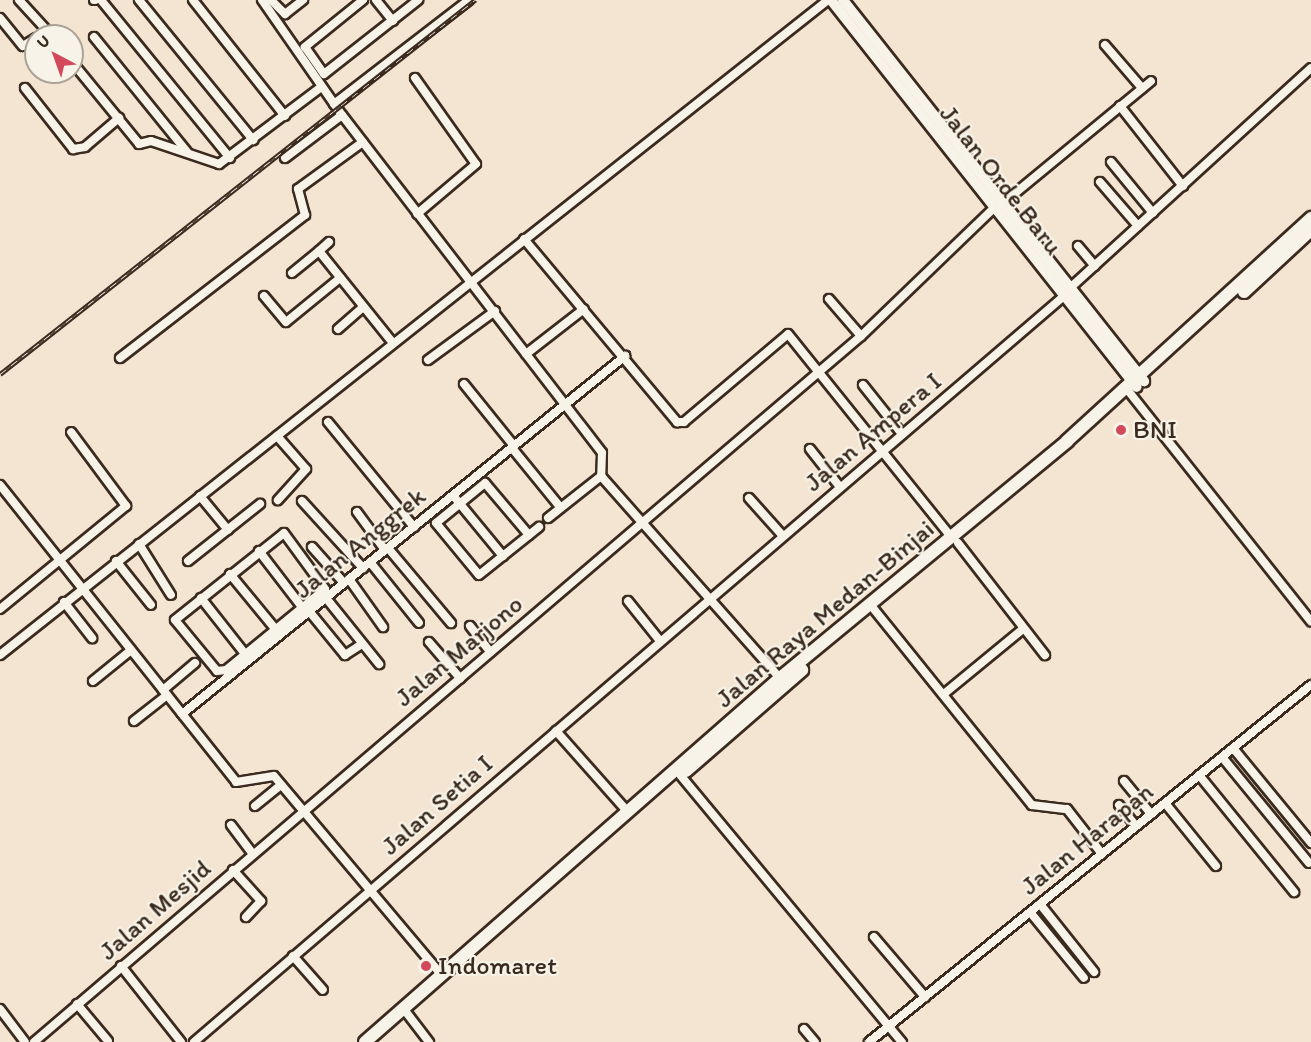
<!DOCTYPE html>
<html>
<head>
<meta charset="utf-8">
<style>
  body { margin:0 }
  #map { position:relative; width:1311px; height:1042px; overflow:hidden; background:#f4e5d2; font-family:Itim,sans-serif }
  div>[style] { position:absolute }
  .roads { filter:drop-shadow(2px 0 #3b2a1e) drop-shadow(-2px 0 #3b2a1e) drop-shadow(0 2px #3b2a1e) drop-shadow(0 -2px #3b2a1e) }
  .minor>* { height:8px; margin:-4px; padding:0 4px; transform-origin:4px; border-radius:4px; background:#f7f3e8 }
  .secondary>* { height:10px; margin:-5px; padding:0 5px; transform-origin:5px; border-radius:5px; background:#f7f3e8 }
  .trunk>* { height:12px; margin:-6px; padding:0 6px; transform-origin:6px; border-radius:6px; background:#f7f3e8 }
  .rail>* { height:4.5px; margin-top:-2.25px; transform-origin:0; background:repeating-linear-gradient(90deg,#f7f3e8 0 7px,#3b2a1e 0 14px); box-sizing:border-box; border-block:2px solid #3b2a1e }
  .dots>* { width:16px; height:16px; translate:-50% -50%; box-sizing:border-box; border:3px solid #f7f3e8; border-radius:50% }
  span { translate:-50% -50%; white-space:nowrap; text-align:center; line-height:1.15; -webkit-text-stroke:4.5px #f7f3e8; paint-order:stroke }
  .street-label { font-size:26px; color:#3b2a1e }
  .poi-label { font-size:26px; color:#3b2a1e }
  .left { translate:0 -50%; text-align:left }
  .north { position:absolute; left:24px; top:24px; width:60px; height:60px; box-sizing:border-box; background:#f7f3e8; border:2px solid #aca397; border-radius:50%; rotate:319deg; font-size:16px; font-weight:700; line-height:24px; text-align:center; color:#3b2a1e }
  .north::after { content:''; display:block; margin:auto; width:21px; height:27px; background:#d1495b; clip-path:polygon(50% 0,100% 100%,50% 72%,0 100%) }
</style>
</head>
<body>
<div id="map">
  <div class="roads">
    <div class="minor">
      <i style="left:19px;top:0;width:49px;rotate:47.5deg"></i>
      <i style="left:94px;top:0;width:1px"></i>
      <i style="left:101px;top:0;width:204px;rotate:50.8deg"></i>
      <i style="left:139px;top:0;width:181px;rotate:50.8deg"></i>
      <i style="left:193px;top:0;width:148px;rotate:51.6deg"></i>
      <i style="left:262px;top:0;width:140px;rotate:55.2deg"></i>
      <i style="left:342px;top:115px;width:426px;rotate:52.4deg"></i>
      <i style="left:602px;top:453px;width:23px;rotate:92deg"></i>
      <i style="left:601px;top:476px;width:270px;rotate:48.5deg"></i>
      <i style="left:271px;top:0;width:20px;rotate:45deg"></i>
      <i style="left:285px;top:14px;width:23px;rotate:-38deg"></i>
      <i style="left:363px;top:0;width:75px;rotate:141deg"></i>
      <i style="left:305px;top:47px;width:33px;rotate:55deg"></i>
      <i style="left:324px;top:74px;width:120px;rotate:-38.2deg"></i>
      <i style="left:376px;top:0;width:27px;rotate:51deg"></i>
      <i style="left:0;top:18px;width:36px;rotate:51deg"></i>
      <i style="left:23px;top:46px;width:15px;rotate:-32deg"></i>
      <i style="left:94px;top:37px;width:149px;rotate:51deg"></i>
      <i style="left:1105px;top:45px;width:57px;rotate:49.3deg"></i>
      <i style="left:72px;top:62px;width:106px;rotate:50.7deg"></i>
      <i style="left:139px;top:144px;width:12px;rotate:-14deg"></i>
      <i style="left:151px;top:141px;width:72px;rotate:18.7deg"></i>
      <i style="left:219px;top:164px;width:128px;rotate:-37deg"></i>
      <i style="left:415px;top:78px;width:105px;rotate:54.7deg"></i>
      <i style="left:476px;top:164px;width:77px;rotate:139.7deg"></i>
      <i style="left:25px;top:88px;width:78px;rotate:51.8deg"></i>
      <i style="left:73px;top:149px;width:12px;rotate:-9deg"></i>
      <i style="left:85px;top:147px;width:45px;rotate:-40.5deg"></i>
      <i style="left:334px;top:104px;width:170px;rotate:-37.6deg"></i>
      <i style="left:1120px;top:106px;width:102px;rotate:51.8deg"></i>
      <i style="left:285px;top:158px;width:71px;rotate:-37deg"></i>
      <i style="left:1111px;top:162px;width:66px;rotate:50.5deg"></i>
      <i style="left:1100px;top:182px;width:58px;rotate:49.2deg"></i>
      <i style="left:1002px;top:204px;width:193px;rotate:-39.5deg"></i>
      <i style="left:524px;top:239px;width:239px;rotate:50.1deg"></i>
      <i style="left:677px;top:422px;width:7px"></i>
      <i style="left:684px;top:422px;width:136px;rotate:-40.2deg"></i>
      <i style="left:788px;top:334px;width:262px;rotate:51.2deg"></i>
      <i style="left:329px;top:242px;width:13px;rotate:138deg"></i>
      <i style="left:319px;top:251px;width:118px;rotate:51.2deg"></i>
      <i style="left:1078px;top:246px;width:26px;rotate:50deg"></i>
      <i style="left:292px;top:273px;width:35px;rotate:-39deg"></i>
      <i style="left:1070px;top:288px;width:326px;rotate:-42.4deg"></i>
      <i style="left:264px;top:296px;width:34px;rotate:50deg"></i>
      <i style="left:286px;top:322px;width:70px;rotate:-39.2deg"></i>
      <i style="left:829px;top:299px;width:49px;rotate:49.1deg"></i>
      <i style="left:338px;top:329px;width:33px;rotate:-41deg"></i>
      <i style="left:526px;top:354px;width:73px;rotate:-37.8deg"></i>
      <i style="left:120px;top:358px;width:234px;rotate:-37.7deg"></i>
      <i style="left:305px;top:215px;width:27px;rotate:-105deg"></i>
      <i style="left:298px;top:189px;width:80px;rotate:-35.9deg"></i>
      <i style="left:428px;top:360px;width:83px;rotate:-36.2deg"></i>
      <i style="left:464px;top:384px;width:80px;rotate:51.1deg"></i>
      <i style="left:863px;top:385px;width:63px;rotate:51.5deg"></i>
      <i style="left:1126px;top:388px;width:298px;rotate:51.6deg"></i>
      <i style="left:328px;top:422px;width:136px;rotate:50.7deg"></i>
      <i style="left:277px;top:436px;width:44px;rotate:48.7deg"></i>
      <i style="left:306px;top:469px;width:42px;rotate:132.1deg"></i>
      <i style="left:512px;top:448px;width:77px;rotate:50.8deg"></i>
      <i style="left:810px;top:449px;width:48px;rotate:51.7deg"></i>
      <i style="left:0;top:485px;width:379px;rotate:51.5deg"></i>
      <i style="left:236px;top:782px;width:38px;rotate:-9deg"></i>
      <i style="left:274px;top:776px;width:259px;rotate:49.9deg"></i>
      <i style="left:200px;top:496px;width:44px;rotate:50.5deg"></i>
      <i style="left:749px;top:498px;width:51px;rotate:48.2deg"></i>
      <i style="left:456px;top:499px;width:74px;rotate:50.5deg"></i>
      <i style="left:302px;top:501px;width:91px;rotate:47.7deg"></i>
      <i style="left:357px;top:512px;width:47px;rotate:53.6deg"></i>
      <i style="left:548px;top:518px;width:68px;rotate:-38.4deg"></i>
      <i style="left:284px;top:533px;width:69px;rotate:53.8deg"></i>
      <i style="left:325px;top:589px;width:128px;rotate:140.7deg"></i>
      <i style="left:226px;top:670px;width:9px;rotate:174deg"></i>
      <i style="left:217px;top:671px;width:66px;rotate:-129.5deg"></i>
      <i style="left:175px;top:620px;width:139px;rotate:-38.6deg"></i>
      <i style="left:529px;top:535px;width:68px;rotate:-130.2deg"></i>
      <i style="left:485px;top:483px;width:63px;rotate:140.8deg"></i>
      <i style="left:436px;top:523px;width:67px;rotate:50.4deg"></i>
      <i style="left:479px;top:575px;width:77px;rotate:-38.7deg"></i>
      <i style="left:958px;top:543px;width:142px;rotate:52.2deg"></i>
      <i style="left:139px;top:544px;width:60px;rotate:57.9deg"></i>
      <i style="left:312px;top:547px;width:48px;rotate:48.4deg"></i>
      <i style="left:388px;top:548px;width:98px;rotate:50deg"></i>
      <i style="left:259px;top:551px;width:71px;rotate:52.5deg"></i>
      <i style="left:116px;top:561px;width:56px;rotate:51.5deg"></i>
      <i style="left:188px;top:561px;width:92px;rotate:-38.4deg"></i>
      <i style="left:370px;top:562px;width:78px;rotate:51.2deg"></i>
      <i style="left:230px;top:574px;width:74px;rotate:50.5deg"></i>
      <i style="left:349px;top:579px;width:59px;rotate:54.7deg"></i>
      <i style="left:201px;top:598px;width:71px;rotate:51.8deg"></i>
      <i style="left:326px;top:598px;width:85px;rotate:51.2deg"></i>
      <i style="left:628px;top:601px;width:51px;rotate:51.3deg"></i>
      <i style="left:64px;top:602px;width:46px;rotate:52.1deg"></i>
      <i style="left:873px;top:608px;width:253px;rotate:51.1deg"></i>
      <i style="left:1032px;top:805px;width:35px;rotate:7deg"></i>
      <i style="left:1067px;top:809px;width:57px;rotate:52.1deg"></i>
      <i style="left:0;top:609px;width:163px;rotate:-39.3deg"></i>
      <i style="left:126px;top:506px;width:92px;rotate:-126.6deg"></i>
      <i style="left:309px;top:611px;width:57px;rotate:50.7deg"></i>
      <i style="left:345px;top:655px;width:20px;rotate:-33deg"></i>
      <i style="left:470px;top:626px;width:33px;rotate:52deg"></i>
      <i style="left:429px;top:642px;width:48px;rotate:49.3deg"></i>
      <i style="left:0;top:655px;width:1056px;rotate:-38.35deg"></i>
      <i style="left:93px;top:681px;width:49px;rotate:-39.2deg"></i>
      <i style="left:163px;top:690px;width:42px;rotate:-40.2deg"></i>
      <i style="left:945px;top:693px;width:101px;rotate:-39.4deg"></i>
      <i style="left:182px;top:714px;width:570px;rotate:-38.94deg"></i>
      <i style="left:134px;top:721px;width:42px;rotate:-38.2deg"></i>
      <i style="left:556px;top:731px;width:107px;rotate:48.4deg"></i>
      <i style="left:1233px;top:748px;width:123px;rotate:50.6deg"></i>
      <i style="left:1222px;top:757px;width:137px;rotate:50.6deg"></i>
      <i style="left:1199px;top:775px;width:151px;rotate:50.9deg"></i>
      <i style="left:681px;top:776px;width:346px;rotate:50.3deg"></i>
      <i style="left:1124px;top:781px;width:43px;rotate:50.7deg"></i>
      <i style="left:1165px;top:803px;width:81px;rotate:51deg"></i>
      <i style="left:1119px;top:805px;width:27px;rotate:51deg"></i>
      <i style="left:255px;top:806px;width:33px;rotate:-39deg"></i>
      <i style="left:231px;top:825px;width:36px;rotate:53deg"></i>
      <i style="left:233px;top:870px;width:42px;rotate:47.9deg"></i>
      <i style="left:261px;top:901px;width:22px;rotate:133deg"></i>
      <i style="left:1040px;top:904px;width:87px;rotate:51.5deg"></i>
      <i style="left:1030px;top:912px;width:85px;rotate:50.7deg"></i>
      <i style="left:874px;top:937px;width:79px;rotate:49.6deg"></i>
      <i style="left:293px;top:956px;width:45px;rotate:48.6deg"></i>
      <i style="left:121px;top:966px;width:97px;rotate:51.7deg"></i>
      <i style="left:77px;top:1004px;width:48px;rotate:50deg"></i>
      <i style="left:403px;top:1008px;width:43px;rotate:52.6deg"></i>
      <i style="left:0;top:1009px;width:41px;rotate:52.9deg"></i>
      <i style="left:804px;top:1029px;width:17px;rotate:50deg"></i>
      <i style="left:34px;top:1042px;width:1087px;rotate:-40.49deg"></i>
      <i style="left:861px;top:336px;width:185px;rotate:-43.9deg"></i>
      <i style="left:194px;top:1042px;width:1146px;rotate:-40.61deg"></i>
      <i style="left:869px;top:1042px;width:568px;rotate:-38.93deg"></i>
    </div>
    <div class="secondary">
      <i style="left:831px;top:0;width:493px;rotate:51.7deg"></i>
      <i style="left:843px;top:0;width:486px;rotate:51.7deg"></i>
    </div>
    <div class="trunk">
      <i style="left:1244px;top:292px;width:91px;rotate:-42.8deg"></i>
      <i style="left:686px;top:771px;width:154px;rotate:-41deg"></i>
      <i style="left:365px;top:1042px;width:552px;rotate:-41.25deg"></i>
      <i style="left:780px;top:678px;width:372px;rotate:-39.5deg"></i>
      <i style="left:1067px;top:441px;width:331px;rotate:-42.4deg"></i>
    </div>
  </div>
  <div class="rail">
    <i style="left:0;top:374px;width:605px;rotate:-38.22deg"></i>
  </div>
  <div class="dots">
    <i style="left:1121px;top:430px;background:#d1495b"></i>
    <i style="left:426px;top:966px;background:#d1495b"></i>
  </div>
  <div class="street-label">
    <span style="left:1001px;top:180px;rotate:52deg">Jalan Orde Baru</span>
    <span style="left:873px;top:432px;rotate:-40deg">Jalan Ampera I</span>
    <span style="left:360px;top:543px;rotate:-39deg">Jalan Anggrek</span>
    <span style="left:825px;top:614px;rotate:-40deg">Jalan Raya Medan-Binjai</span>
    <span style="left:459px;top:651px;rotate:-40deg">Jalan Marjono</span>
    <span style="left:437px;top:805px;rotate:-41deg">Jalan Setia I</span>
    <span style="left:1087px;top:839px;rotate:-39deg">Jalan Harapan</span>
    <span style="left:155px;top:910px;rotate:-41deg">Jalan Mesjid</span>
  </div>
  <div class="poi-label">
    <span class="left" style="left:1133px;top:430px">BNI</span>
    <span class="left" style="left:438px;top:966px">Indomaret</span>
  </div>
  <div class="north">U</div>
</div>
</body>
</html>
